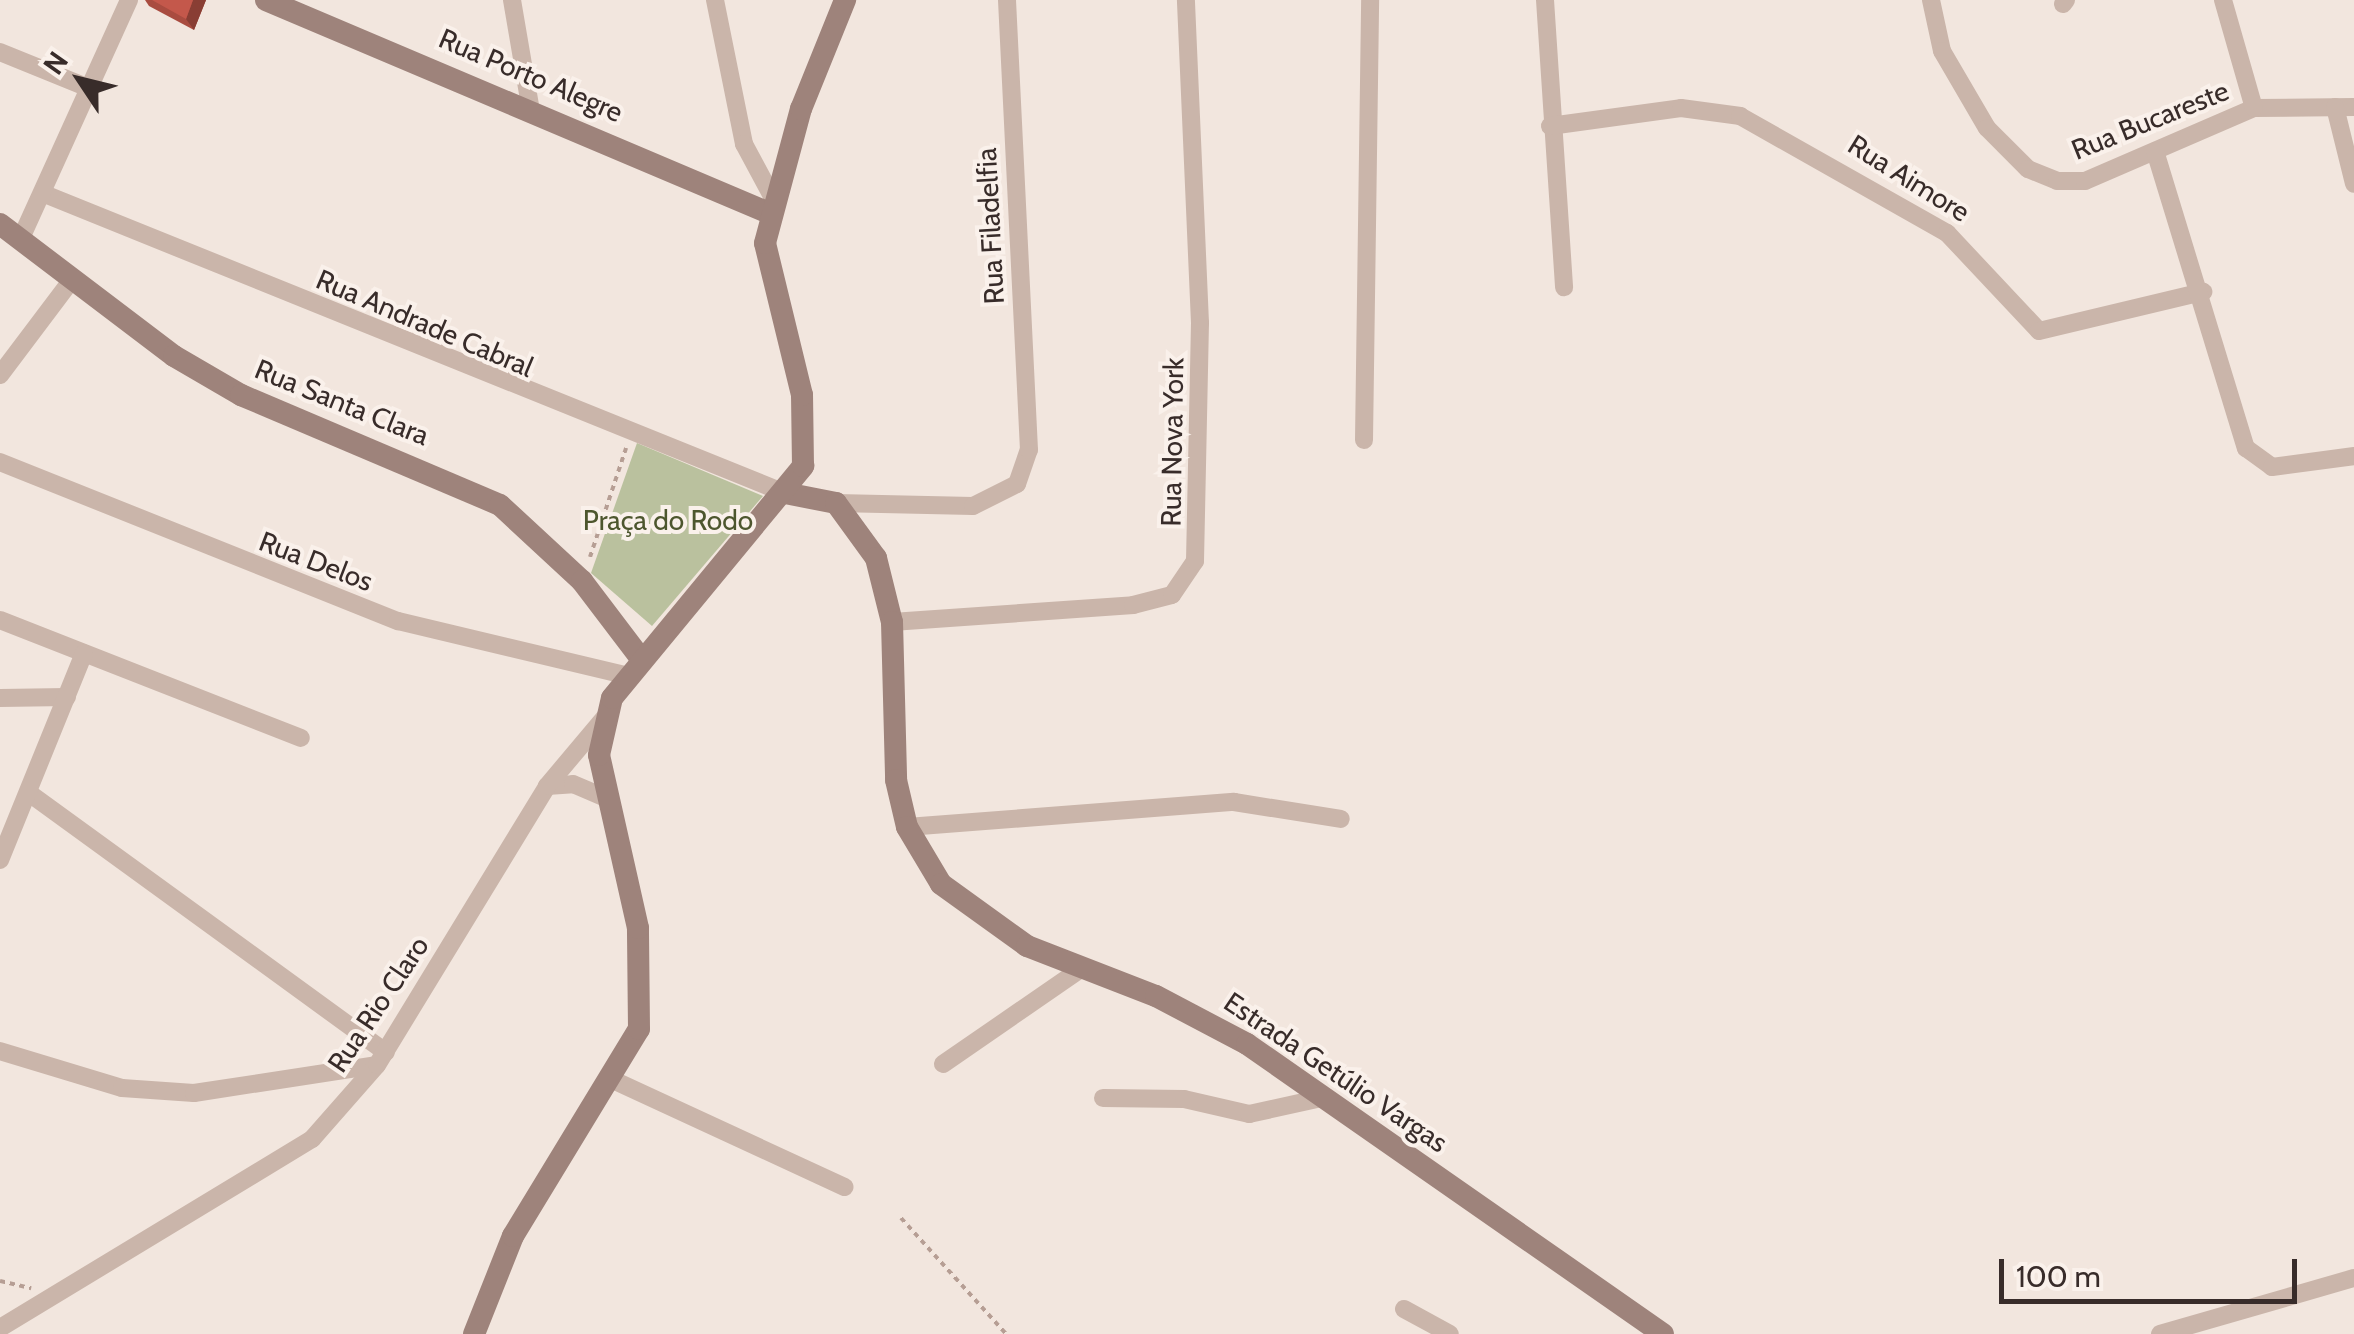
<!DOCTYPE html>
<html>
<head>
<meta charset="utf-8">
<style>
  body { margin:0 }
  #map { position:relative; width:2354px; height:1334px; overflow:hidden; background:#f2e6de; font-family:Cabin,sans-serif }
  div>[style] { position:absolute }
  .green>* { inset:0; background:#bac19e }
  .path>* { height:4px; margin-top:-2px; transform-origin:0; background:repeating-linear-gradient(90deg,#b69e94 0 5px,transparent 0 10px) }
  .minor>* { height:18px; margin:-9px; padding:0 9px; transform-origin:9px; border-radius:9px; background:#cab5aa }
  .secondary>* { height:22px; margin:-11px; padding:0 11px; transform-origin:11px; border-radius:11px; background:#9e837b }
  .wall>* { inset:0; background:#a94c40 }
  .shaded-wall>* { inset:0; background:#893e34 }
  .building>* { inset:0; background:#c4584b }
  span { translate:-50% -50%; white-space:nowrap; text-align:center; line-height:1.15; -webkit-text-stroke:8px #faf1eb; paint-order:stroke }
  .street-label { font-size:28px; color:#382c2a }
  .park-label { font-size:28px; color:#4d562e }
  .north { position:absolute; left:30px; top:30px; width:100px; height:100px; -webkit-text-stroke:8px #faf1eb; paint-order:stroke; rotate:305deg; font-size:28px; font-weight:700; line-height:40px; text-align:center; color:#382c2a }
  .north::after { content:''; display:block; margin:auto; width:35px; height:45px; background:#382c2a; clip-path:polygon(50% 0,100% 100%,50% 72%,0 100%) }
  .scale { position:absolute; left:1999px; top:1259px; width:298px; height:45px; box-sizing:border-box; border:5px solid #382c2a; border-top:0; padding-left:12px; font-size:30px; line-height:35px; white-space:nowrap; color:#382c2a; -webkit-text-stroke:8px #faf1eb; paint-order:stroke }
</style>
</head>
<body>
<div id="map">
  <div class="green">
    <i style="clip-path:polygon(637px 443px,763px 496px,652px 626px,591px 573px)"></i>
  </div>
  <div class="path">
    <i style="left:590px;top:557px;width:115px;rotate:-71.7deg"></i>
    <i style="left:901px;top:1218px;width:156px;rotate:47.8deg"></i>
    <i style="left:0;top:1281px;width:32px;rotate:13deg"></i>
  </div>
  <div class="minor">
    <i style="left:512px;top:0;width:107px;rotate:80.3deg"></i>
    <i style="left:715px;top:0;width:147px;rotate:78.6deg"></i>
    <i style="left:744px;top:144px;width:64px;rotate:61.8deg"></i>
    <i style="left:1545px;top:0;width:288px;rotate:86.2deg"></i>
    <i style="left:1931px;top:0;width:52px;rotate:77.8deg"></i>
    <i style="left:1942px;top:51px;width:89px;rotate:59.7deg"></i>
    <i style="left:1987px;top:128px;width:58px;rotate:45deg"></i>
    <i style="left:2028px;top:169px;width:31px;rotate:22deg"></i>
    <i style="left:2057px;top:181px;width:28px"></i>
    <i style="left:2085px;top:181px;width:184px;rotate:-23.4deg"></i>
    <i style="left:2254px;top:108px;width:100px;rotate:-0.6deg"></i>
    <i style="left:2223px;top:0;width:112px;rotate:74deg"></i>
    <i style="left:2063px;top:4px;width:5px;rotate:-53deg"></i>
    <i style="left:0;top:52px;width:98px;rotate:22.1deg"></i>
    <i style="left:2335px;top:107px;width:79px;rotate:76.1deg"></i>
    <i style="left:1550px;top:126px;width:132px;rotate:-7.8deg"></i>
    <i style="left:1681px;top:108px;width:60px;rotate:7.7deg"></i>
    <i style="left:1740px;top:116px;width:238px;rotate:29.5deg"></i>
    <i style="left:1947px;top:233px;width:134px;rotate:46.8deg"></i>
    <i style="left:2039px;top:331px;width:169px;rotate:-13.4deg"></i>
    <i style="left:2155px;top:151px;width:311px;rotate:73deg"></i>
    <i style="left:2246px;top:448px;width:32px;rotate:36deg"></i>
    <i style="left:2272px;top:467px;width:83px;rotate:-7.6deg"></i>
    <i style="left:47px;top:195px;width:796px;rotate:21.99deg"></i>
    <i style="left:22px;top:236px;width:259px;rotate:-65.6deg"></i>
    <i style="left:0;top:375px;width:121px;rotate:-53deg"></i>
    <i style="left:1364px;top:440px;width:440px;rotate:-89.2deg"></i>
    <i style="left:0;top:462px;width:429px;rotate:21.8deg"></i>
    <i style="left:398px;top:621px;width:232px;rotate:13.4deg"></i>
    <i style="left:836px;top:503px;width:137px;rotate:1.3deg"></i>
    <i style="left:973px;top:506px;width:49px;rotate:-26.6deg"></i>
    <i style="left:1017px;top:484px;width:36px;rotate:-71deg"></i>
    <i style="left:1029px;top:450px;width:451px;rotate:-92.8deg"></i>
    <i style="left:0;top:620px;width:323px;rotate:21.4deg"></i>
    <i style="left:892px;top:622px;width:242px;rotate:-4deg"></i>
    <i style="left:1133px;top:605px;width:40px;rotate:-14.4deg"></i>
    <i style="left:1172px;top:595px;width:41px;rotate:-55.9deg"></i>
    <i style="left:1195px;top:561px;width:238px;rotate:-88.8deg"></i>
    <i style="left:1200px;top:323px;width:323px;rotate:-92.5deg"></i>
    <i style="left:0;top:698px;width:67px;rotate:-0.9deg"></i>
    <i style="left:547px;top:786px;width:26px;rotate:-4deg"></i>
    <i style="left:573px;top:784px;width:38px;rotate:23deg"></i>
    <i style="left:29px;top:793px;width:441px;rotate:36deg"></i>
    <i style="left:907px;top:827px;width:328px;rotate:-4.4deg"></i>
    <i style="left:1234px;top:802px;width:108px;rotate:9deg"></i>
    <i style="left:0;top:860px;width:223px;rotate:-67.9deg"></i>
    <i style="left:0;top:1051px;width:127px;rotate:16.9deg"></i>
    <i style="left:122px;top:1088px;width:72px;rotate:4deg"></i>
    <i style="left:194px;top:1093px;width:184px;rotate:-8.7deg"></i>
    <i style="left:943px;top:1064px;width:164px;rotate:-34.6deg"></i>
    <i style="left:613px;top:1080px;width:255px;rotate:24.8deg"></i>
    <i style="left:1103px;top:1098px;width:81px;rotate:0.7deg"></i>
    <i style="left:1184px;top:1099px;width:67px;rotate:13deg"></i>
    <i style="left:1249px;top:1114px;width:79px;rotate:-12.4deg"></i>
    <i style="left:1404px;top:1309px;width:52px;rotate:28.5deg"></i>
    <i style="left:0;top:1328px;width:365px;rotate:-31.2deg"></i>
    <i style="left:312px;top:1139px;width:98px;rotate:-48.7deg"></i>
    <i style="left:377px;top:1065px;width:327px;rotate:-58.6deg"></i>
    <i style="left:547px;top:786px;width:92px;rotate:-49.9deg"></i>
    <i style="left:2160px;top:1334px;width:202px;rotate:-16.1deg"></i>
  </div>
  <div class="secondary">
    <i style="left:266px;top:0;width:546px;rotate:22.95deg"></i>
    <i style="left:0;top:224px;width:218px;rotate:37.2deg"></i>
    <i style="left:174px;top:356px;width:78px;rotate:30.2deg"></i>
    <i style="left:241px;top:395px;width:281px;rotate:23deg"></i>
    <i style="left:500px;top:505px;width:112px;rotate:42.8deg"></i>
    <i style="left:582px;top:581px;width:94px;rotate:52.8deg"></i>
    <i style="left:785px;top:493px;width:52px;rotate:11.1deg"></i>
    <i style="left:836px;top:503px;width:68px;rotate:54deg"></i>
    <i style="left:876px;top:558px;width:66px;rotate:76deg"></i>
    <i style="left:892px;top:622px;width:158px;rotate:88.5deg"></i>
    <i style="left:896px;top:780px;width:48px;rotate:76.8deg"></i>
    <i style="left:907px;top:827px;width:66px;rotate:59.2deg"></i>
    <i style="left:941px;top:884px;width:106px;rotate:35.8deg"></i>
    <i style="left:1027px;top:946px;width:138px;rotate:21.2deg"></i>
    <i style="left:1156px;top:996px;width:103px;rotate:27.8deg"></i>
    <i style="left:1247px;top:1044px;width:507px;rotate:34.88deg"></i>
    <i style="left:474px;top:1334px;width:105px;rotate:-68.3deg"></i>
    <i style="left:513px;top:1236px;width:242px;rotate:-58.7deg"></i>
    <i style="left:639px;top:1029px;width:101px;rotate:-90.6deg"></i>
    <i style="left:638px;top:928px;width:177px;rotate:-102.7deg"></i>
    <i style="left:599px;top:755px;width:58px;rotate:-77.2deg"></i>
    <i style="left:612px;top:698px;width:301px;rotate:-50.5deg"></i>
    <i style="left:803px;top:466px;width:71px;rotate:-90.8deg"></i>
    <i style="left:802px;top:395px;width:156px;rotate:-103.7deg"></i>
    <i style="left:765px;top:243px;width:139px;rotate:-75deg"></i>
    <i style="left:801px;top:109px;width:118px;rotate:-68deg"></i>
  </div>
  <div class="wall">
    <i style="clip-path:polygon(145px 0,206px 0,194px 30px,149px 6px)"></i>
  </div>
  <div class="shaded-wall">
    <i style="clip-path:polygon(193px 0,206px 0,194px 30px,186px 19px)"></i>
  </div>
  <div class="building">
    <i style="clip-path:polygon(152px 0,193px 0,186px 19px)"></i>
  </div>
  <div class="street-label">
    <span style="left:531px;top:75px;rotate:23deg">Rua Porto Alegre</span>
    <span style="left:2150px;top:120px;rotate:-22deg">Rua Bucareste</span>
    <span style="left:1909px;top:178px;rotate:32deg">Rua Aimore</span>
    <span style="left:990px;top:226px;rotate:-93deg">Rua Filadelfia</span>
    <span style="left:425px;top:323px;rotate:23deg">Rua Andrade Cabral</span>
    <span style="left:342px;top:402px;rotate:22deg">Rua Santa Clara</span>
    <span style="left:1172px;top:442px;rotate:-89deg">Rua Nova York</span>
    <span style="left:316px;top:561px;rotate:21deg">Rua Delos</span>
    <span style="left:378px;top:1004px;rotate:-56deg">Rua Rio Claro</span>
    <span style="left:1336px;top:1072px;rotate:34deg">Estrada Getúlio Vargas</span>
  </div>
  <div class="park-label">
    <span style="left:668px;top:520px">Praça do Rodo</span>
  </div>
  <div class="north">N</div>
  <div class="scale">100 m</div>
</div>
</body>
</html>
